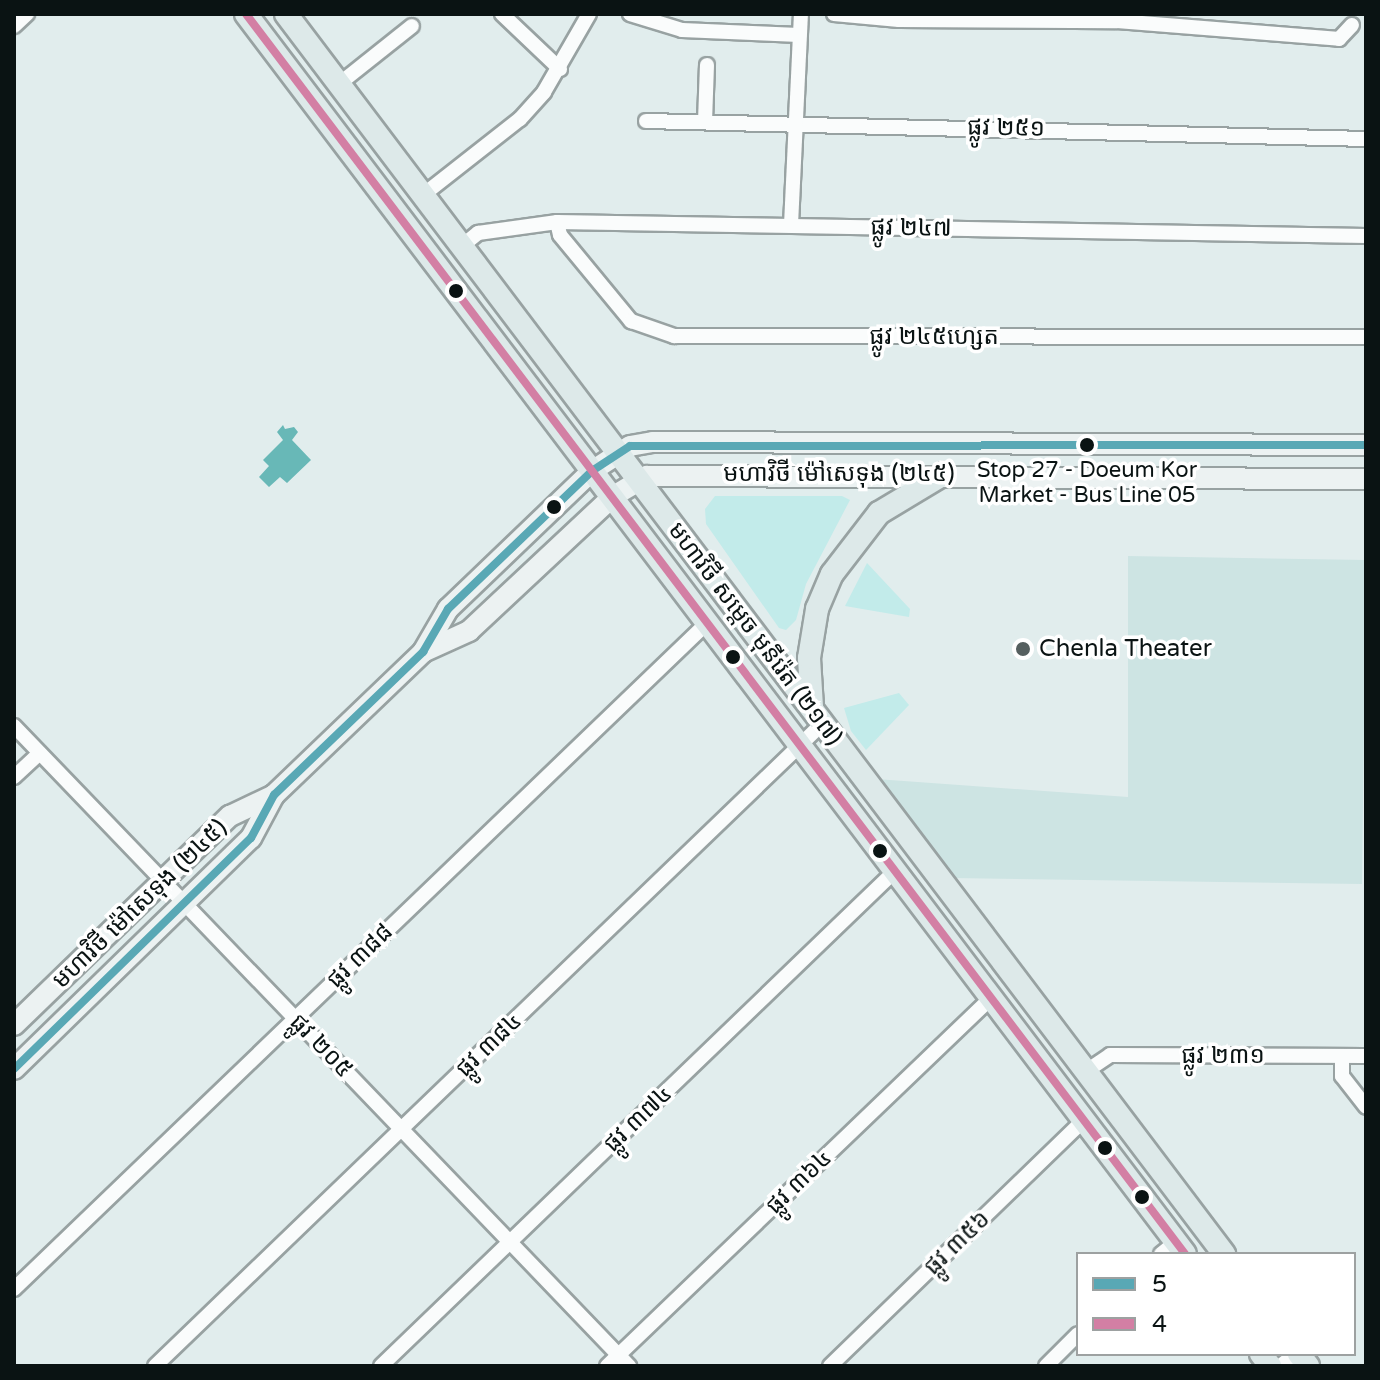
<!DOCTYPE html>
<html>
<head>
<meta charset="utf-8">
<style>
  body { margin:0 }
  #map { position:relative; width:1380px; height:1380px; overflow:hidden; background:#e1eded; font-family:"Varela Round","Noto Sans Khmer",sans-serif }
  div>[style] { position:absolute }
  .built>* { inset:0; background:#cde4e3 }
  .green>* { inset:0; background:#c2ebea }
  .water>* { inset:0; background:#68b8b7 }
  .roads { filter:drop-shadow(2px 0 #98a2a2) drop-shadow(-2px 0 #98a2a2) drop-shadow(0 2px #98a2a2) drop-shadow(0 -2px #98a2a2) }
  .minor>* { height:14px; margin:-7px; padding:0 7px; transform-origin:7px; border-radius:7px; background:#fafcfc }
  .secondary>* { height:20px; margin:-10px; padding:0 10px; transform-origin:10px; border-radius:10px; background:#ecf2f2 }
  .primary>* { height:22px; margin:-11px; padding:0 11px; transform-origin:11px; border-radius:11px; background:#dde9e9 }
  .bus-1>* { height:8px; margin:-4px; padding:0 4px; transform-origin:4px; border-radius:4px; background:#59a8b5 }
  .bus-2>* { height:8px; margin:-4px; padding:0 4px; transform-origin:4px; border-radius:4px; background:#d37fa4 }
  .dots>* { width:22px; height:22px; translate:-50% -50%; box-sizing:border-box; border:4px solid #fff; border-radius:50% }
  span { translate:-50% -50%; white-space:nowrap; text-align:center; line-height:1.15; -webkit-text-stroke:7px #fff; paint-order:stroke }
  .bus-label { font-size:22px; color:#0a1313 }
  .street-label { font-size:24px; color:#0a1313 }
  .poi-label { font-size:24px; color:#0a1313 }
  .left { translate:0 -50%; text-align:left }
  .frame { position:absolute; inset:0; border:16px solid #0a1313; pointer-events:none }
  .legend { position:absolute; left:1076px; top:1252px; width:280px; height:104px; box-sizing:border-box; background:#fff; border:2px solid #9da1a1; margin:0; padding:10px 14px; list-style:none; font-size:24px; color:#0a1313 }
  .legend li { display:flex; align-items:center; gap:16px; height:40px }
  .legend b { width:40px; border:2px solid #9da1a1 }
</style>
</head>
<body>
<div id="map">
  <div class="built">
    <i style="clip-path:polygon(1128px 556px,1366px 560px,1362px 884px,952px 878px,876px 779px,1128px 797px)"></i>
  </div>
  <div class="green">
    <i style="clip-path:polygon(715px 496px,842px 496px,850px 500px,806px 584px,796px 620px,786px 630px,779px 628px,706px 524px,705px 509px)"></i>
    <i style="clip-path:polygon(867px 563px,910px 609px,909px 617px,845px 606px)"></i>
    <i style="clip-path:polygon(899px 693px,909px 705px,866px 750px,851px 731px,844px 708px)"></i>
  </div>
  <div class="water">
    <i style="clip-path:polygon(283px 425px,285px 429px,294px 427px,298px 432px,292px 440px,311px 460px,287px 483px,280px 477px,269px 487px,259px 477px,269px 466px,263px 460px,283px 440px,277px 432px)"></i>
  </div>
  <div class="roads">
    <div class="minor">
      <i style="left:502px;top:14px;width:80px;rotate:43.5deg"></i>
      <i style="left:630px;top:14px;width:54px;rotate:17.1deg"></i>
      <i style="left:682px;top:30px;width:117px;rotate:2.4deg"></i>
      <i style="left:834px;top:14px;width:65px;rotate:5.3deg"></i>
      <i style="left:899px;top:20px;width:218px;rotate:0.3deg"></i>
      <i style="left:1117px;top:21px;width:223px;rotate:4.6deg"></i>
      <i style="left:1339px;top:39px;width:19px;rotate:-47deg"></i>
      <i style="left:14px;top:26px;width:18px;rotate:-43deg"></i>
      <i style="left:339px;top:84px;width:93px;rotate:-38.5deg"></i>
      <i style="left:646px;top:121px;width:720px;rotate:1.43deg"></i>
      <i style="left:705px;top:122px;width:57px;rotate:-88deg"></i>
      <i style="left:423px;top:195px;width:123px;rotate:-38.1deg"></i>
      <i style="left:520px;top:119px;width:36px;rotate:-48deg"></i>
      <i style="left:544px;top:92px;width:90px;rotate:-60deg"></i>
      <i style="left:557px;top:222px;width:13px;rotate:77deg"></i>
      <i style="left:560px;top:235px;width:112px;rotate:50.5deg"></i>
      <i style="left:631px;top:321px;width:46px;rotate:19.2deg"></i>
      <i style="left:674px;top:336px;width:692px;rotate:0.08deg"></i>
      <i style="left:791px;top:225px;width:211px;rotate:-87.3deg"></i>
      <i style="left:462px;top:246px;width:21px;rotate:-39deg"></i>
      <i style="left:478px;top:233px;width:80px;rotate:-7.9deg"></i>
      <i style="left:557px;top:222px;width:809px;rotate:0.99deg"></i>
      <i style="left:14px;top:726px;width:888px;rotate:46.14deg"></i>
      <i style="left:14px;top:777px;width:35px;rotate:-43deg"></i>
      <i style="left:1342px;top:1056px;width:20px;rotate:90deg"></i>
      <i style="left:1342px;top:1076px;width:39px;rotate:52deg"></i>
      <i style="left:1085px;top:1072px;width:30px;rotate:-34deg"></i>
      <i style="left:1110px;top:1055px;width:256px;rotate:0.2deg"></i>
      <i style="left:1161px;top:1254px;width:19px;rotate:-39deg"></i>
      <i style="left:14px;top:1289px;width:961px;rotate:-43.86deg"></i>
      <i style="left:155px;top:1366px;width:927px;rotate:-43.91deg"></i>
      <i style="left:381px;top:1366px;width:714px;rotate:-43.92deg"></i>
      <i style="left:607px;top:1366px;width:532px;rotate:-43.78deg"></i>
      <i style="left:830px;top:1366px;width:354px;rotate:-44.1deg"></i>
      <i style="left:1046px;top:1366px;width:45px;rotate:-45deg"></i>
      <i style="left:1280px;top:1366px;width:20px;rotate:-37deg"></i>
    </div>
    <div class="secondary">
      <i style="left:423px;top:652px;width:51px;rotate:-24.5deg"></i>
      <i style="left:469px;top:631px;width:196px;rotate:-43.1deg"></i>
      <i style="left:612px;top:497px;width:41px;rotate:-31deg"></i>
      <i style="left:647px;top:476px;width:719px;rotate:0.24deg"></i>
      <i style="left:14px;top:1025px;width:301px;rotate:-44.1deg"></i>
      <i style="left:230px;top:816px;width:49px;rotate:-25.5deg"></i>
      <i style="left:14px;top:1069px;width:331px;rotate:-44.3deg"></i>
      <i style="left:251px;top:838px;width:49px;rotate:-61.9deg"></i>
      <i style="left:274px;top:795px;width:207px;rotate:-43.8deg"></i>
      <i style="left:423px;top:652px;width:50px;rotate:-59.8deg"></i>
      <i style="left:448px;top:609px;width:199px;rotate:-43.8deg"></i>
      <i style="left:592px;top:471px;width:45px;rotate:-33.3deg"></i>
      <i style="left:630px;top:446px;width:23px;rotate:-10deg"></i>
      <i style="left:653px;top:442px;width:713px;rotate:0.24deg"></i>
    </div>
    <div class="primary">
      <i style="left:246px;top:14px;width:1555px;rotate:52.86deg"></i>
      <i style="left:286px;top:14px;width:1555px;rotate:52.89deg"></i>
      <i style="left:812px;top:707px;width:49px;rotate:-93.5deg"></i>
      <i style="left:809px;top:658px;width:50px;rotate:-80.7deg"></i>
      <i style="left:817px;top:609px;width:38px;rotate:-67deg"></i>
      <i style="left:832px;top:574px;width:77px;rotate:-52.4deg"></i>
      <i style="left:879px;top:513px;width:76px;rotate:-31deg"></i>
      <i style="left:1261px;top:1354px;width:15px;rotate:53deg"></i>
      <i style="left:1299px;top:1354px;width:15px;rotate:53deg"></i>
    </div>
  </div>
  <div class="bus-1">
    <i style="left:14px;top:1069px;width:331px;rotate:-44.3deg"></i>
    <i style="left:251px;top:838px;width:49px;rotate:-61.9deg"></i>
    <i style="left:274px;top:795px;width:207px;rotate:-43.8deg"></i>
    <i style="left:423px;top:652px;width:50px;rotate:-59.8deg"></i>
    <i style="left:448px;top:609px;width:199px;rotate:-43.8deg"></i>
    <i style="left:592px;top:471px;width:45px;rotate:-33.3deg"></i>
    <i style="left:630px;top:446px;width:736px;rotate:-0.08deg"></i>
  </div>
  <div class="bus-2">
    <i style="left:246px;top:14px;width:1555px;rotate:52.86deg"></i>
  </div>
  <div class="dots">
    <i style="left:456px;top:291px;background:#0a1313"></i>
    <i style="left:1087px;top:445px;background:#0a1313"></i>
    <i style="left:554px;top:507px;background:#0a1313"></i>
    <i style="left:1023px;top:649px;background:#555f5f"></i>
    <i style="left:733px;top:657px;background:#0a1313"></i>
    <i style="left:880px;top:851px;background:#0a1313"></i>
    <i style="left:1105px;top:1148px;background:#0a1313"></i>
    <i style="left:1142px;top:1197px;background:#0a1313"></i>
  </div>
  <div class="bus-label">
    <span style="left:1087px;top:483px">Stop 27 - Doeum Kor<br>Market - Bus Line 05</span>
  </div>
  <div class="street-label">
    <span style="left:1006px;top:128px;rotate:1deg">ផ្លូវ ២៥១</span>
    <span style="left:911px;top:228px;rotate:1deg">ផ្លូវ ២៤៧</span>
    <span style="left:934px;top:337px">ផ្លូវ ២៤៥ហ្សេត</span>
    <span style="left:839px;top:474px">មហាវិថី ម៉ៅសេទុង (២៤៥)</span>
    <span style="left:755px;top:634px;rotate:53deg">មហាវិថី សម្តេច មុនីរ៉េត (២១៧)</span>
    <span style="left:140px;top:904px;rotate:-44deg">មហាវិថី ម៉ៅសេទុង (២៤៥)</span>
    <span style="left:360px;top:956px;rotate:-44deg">ផ្លូវ ៣៨៨</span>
    <span style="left:489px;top:1045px;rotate:-44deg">ផ្លូវ ៣៨៤</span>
    <span style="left:321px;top:1046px;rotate:46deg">ផ្លូវ ២០៥</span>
    <span style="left:1223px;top:1056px">ផ្លូវ ២៣១</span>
    <span style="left:638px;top:1119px;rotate:-44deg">ផ្លូវ ៣៧៤</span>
    <span style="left:799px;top:1182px;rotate:-44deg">ផ្លូវ ៣៦៤</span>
    <span style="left:957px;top:1243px;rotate:-44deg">ផ្លូវ ៣៥៦</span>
  </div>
  <div class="poi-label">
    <span class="left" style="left:1039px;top:649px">Chenla Theater</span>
  </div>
  <div class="frame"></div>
  <ul class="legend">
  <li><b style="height:10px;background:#59a8b5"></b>5</li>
  <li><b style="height:10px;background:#d37fa4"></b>4</li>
  </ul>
</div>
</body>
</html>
